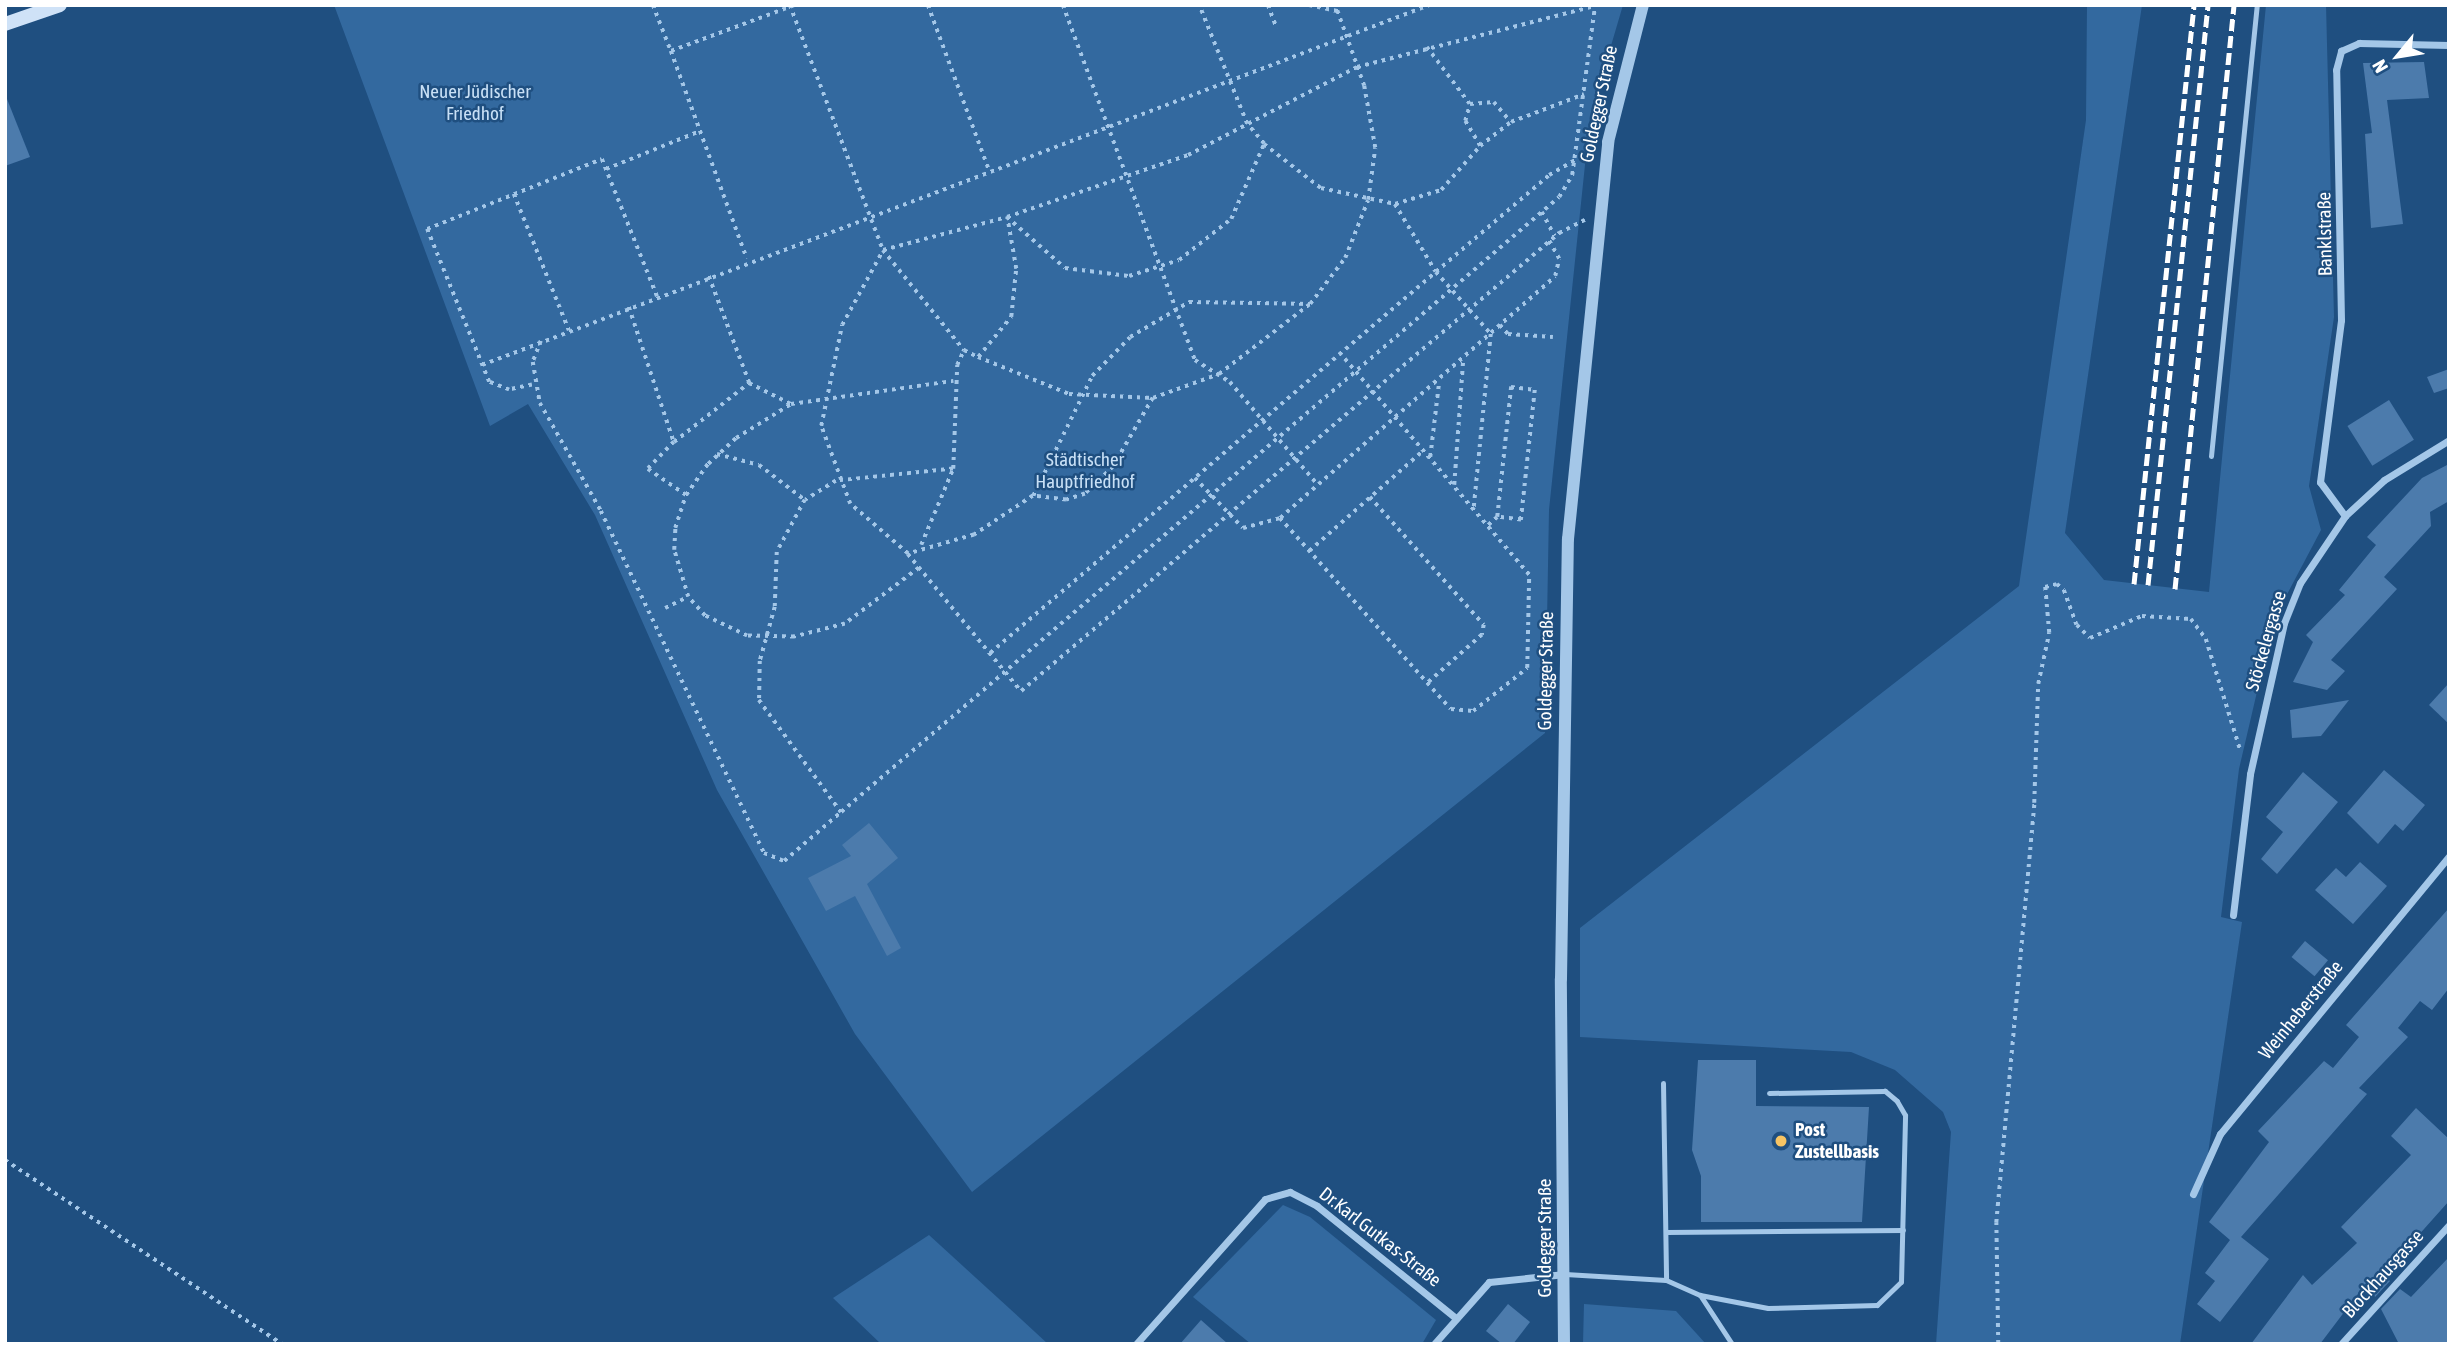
<!DOCTYPE html>
<html>
<head>
<meta charset="utf-8">
<style>
  body { margin:0 }
  #map { position:relative; width:2454px; height:1349px; overflow:hidden; background:#1f4f80; font-family:"Asap Condensed",sans-serif }
  div>[style] { position:absolute }
  .green>* { inset:0; background:#33699f }
  .building>* { inset:0; background:#4c7bac; transform-origin:0 0 }
  .path>* { height:3.5px; margin-top:-1.75px; transform-origin:0; background:repeating-linear-gradient(90deg,#a4c7e8 0 3.5px,transparent 0 8.5px) }
  .service>* { height:5px; margin:-2.5px; padding:0 2.5px; transform-origin:2.5px; border-radius:2.5px; background:#a4c7e8 }
  .minor>* { height:7px; margin:-3.5px; padding:0 3.5px; transform-origin:3.5px; border-radius:3.5px; background:#a4c7e8 }
  .tertiary>* { height:12px; margin:-6px; padding:0 6px; transform-origin:6px; border-radius:6px; background:#a4c7e8 }
  .secondary>* { height:14px; margin:-7px; padding:0 7px; transform-origin:7px; border-radius:7px; background:#cfe2f7 }
  .rail>* { height:5px; margin-top:-2.5px; transform-origin:0; background:repeating-linear-gradient(90deg,#fff 0 12px,transparent 0 17px) }
  .dots>* { width:19px; height:19px; translate:-50% -50%; box-sizing:border-box; border:4px solid #1f4f80; border-radius:50% }
  span { translate:-50% -50%; white-space:nowrap; text-align:center; line-height:1.15; -webkit-text-stroke:5px #1f4f80; paint-order:stroke }
  .park-label { font-size:19px; color:#c8e0f6 }
  .street-label { font-size:19px; color:#fff }
  .poi-label { font-size:19px; color:#fff; font-weight:700 }
  .left { translate:0 -50%; text-align:left }
  .frame { position:absolute; inset:0; border:7px solid #fff; pointer-events:none }
  .north { position:absolute; left:2363px; top:21px; width:70px; height:70px; -webkit-text-stroke:5px #1f4f80; paint-order:stroke; rotate:240deg; font-size:19px; font-weight:700; line-height:28px; text-align:center; color:#fff }
  .north::after { content:''; display:block; margin:auto; width:24px; height:32px; background:#fff; clip-path:polygon(50% 0,100% 100%,50% 72%,0 100%) }
</style>
</head>
<body>
<div id="map">
  <div class="green">
    <i style="clip-path:polygon(334px 5px,1623px 5px,1590px 117px,1549px 510px,1545px 733px,972px 1192px,855px 1034px,717px 790px,595px 515px,528px 404px,490px 426px)"></i>
    <i style="clip-path:polygon(2087px 5px,2142px 5px,2065px 533px,2104px 580px,2209px 592px,2266px 5px,2326px 5px,2334px 317px,2309px 486px,2321px 530px,2274px 619px,2239px 769px,2221px 917px,2242px 922px,2180px 1344px,1936px 1344px,1951px 1132px,1943px 1112px,1895px 1070px,1851px 1052px,1580px 1037px,1580px 928px,2019px 586px,2086px 120px)"></i>
    <i style="clip-path:polygon(1283px 1205px,1310px 1217px,1436px 1320px,1422px 1344px,1251px 1344px,1193px 1297px)"></i>
    <i style="clip-path:polygon(929px 1235px,1022px 1320px,1048px 1344px,881px 1344px,833px 1298px)"></i>
    <i style="clip-path:polygon(1584px 1304px,1676px 1311px,1706px 1344px,1583px 1344px)"></i>
  </div>
  <div class="building">
    <i style="clip-path:polygon(2424px 62px,2429px 98px,2387px 100px,2403px 224px,2371px 228px,2365px 134px,2372px 133px,2363px 63px)"></i>
    <i style="clip-path:polygon(5px 94px,30px 157px,5px 166px)"></i>
    <i style="clip-path:polygon(2449px 369px,2449px 388px,2434px 393px,2427px 377px)"></i>
    <i style="left:2389px;top:400px;width:47px;height:49px;rotate:58deg"></i>
    <i style="clip-path:polygon(2449px 464px,2449px 501px,2430px 512px,2431px 526px,2384px 577px,2397px 589px,2331px 660px,2345px 671px,2327px 690px,2293px 682px,2313px 642px,2306px 635px,2345px 595px,2339px 590px,2376px 545px,2367px 537px,2422px 478px)"></i>
    <i style="clip-path:polygon(2449px 683px,2449px 724px,2429px 705px)"></i>
    <i style="clip-path:polygon(2349px 700px,2321px 736px,2292px 738px,2290px 710px)"></i>
    <i style="clip-path:polygon(2384px 770px,2425px 805px,2403px 831px,2395px 824px,2378px 844px,2347px 813px)"></i>
    <i style="clip-path:polygon(2303px 772px,2338px 802px,2277px 874px,2261px 859px,2283px 832px,2266px 817px)"></i>
    <i style="clip-path:polygon(869px 823px,898px 858px,867px 884px,901px 948px,887px 956px,855px 896px,826px 911px,808px 878px,851px 856px,842px 845px)"></i>
    <i style="clip-path:polygon(2360px 862px,2387px 886px,2353px 924px,2315px 890px,2336px 868px,2346px 877px)"></i>
    <i style="clip-path:polygon(2449px 908px,2449px 988px,2432px 1010px,2420px 1001px,2398px 1028px,2408px 1037px,2359px 1088px,2367px 1094px,2241px 1237px,2269px 1259px,2220px 1322px,2197px 1304px,2215px 1281px,2205px 1273px,2230px 1240px,2209px 1222px,2269px 1142px,2258px 1131px,2324px 1061px,2333px 1068px,2359px 1037px,2346px 1025px)"></i>
    <i style="left:2305px;top:941px;width:30px;height:21px;rotate:40deg"></i>
    <i style="clip-path:polygon(1698px 1060px,1756px 1060px,1756px 1106px,1869px 1107px,1862px 1222px,1701px 1222px,1701px 1176px,1692px 1150px)"></i>
    <i style="clip-path:polygon(2416px 1108px,2449px 1139px,2449px 1201px,2383px 1275px,2390px 1281px,2375px 1297px,2367px 1282px,2320px 1344px,2251px 1344px,2303px 1275px,2312px 1285px,2357px 1243px,2341px 1227px,2411px 1155px,2391px 1136px)"></i>
    <i style="clip-path:polygon(2449px 1257px,2449px 1344px,2399px 1344px,2381px 1309px,2400px 1289px,2411px 1297px)"></i>
    <i style="clip-path:polygon(1508px 1304px,1530px 1322px,1513px 1344px,1502px 1344px,1486px 1331px)"></i>
    <i style="clip-path:polygon(1201px 1320px,1228px 1344px,1180px 1344px)"></i>
  </div>
  <div class="path">
    <i style="left:653px;top:5px;width:49px;rotate:68.6deg"></i>
    <i style="left:671px;top:51px;width:132px;rotate:-20.4deg"></i>
    <i style="left:790px;top:5px;width:262px;rotate:69.2deg"></i>
    <i style="left:883px;top:250px;width:129px;rotate:51deg"></i>
    <i style="left:928px;top:5px;width:176px;rotate:69.7deg"></i>
    <i style="left:1063px;top:5px;width:379px;rotate:69.6deg"></i>
    <i style="left:1195px;top:360px;width:41px;rotate:32.2deg"></i>
    <i style="left:1230px;top:382px;width:135px;rotate:49.5deg"></i>
    <i style="left:1268px;top:5px;width:25px;rotate:69deg"></i>
    <i style="left:1309px;top:5px;width:30px;rotate:12deg"></i>
    <i style="left:1427px;top:47px;width:71px;rotate:53deg"></i>
    <i style="left:671px;top:51px;width:221px;rotate:69.9deg"></i>
    <i style="left:1264px;top:144px;width:72px;rotate:37.7deg"></i>
    <i style="left:1321px;top:188px;width:76px;rotate:12.2deg"></i>
    <i style="left:1395px;top:204px;width:48px;rotate:-16.9deg"></i>
    <i style="left:1441px;top:190px;width:59px;rotate:-48.4deg"></i>
    <i style="left:1480px;top:146px;width:39px;rotate:-38deg"></i>
    <i style="left:1511px;top:122px;width:78px;rotate:-21deg"></i>
    <i style="left:1480px;top:146px;width:29px;rotate:-121deg"></i>
    <i style="left:1465px;top:121px;width:18px;rotate:-74deg"></i>
    <i style="left:1470px;top:104px;width:24px;rotate:-5deg"></i>
    <i style="left:1494px;top:102px;width:26px;rotate:50deg"></i>
    <i style="left:606px;top:169px;width:101px;rotate:-22deg"></i>
    <i style="left:514px;top:194px;width:147px;rotate:68deg"></i>
    <i style="left:1395px;top:204px;width:79px;rotate:58.9deg"></i>
    <i style="left:1436px;top:272px;width:83px;rotate:48.4deg"></i>
    <i style="left:1491px;top:334px;width:175px;rotate:95.6deg"></i>
    <i style="left:1542px;top:212px;width:27px;rotate:62deg"></i>
    <i style="left:629px;top:307px;width:142px;rotate:71.6deg"></i>
    <i style="left:674px;top:442px;width:37px;rotate:134deg"></i>
    <i style="left:648px;top:469px;width:46px;rotate:34.4deg"></i>
    <i style="left:1500px;top:325px;width:12px;rotate:48deg"></i>
    <i style="left:1508px;top:334px;width:45px;rotate:3.8deg"></i>
    <i style="left:541px;top:341px;width:22px;rotate:111deg"></i>
    <i style="left:533px;top:362px;width:42px;rotate:80.3deg"></i>
    <i style="left:540px;top:403px;width:124px;rotate:60.5deg"></i>
    <i style="left:601px;top:511px;width:379px;rotate:64.5deg"></i>
    <i style="left:764px;top:853px;width:22px;rotate:22deg"></i>
    <i style="left:784px;top:861px;width:75px;rotate:-40.7deg"></i>
    <i style="left:978px;top:357px;width:98px;rotate:22.1deg"></i>
    <i style="left:1069px;top:394px;width:84px;rotate:2.7deg"></i>
    <i style="left:1153px;top:398px;width:70px;rotate:-20deg"></i>
    <i style="left:1219px;top:374px;width:115px;rotate:-37.6deg"></i>
    <i style="left:482px;top:365px;width:1013px;rotate:-20.81deg"></i>
    <i style="left:749px;top:383px;width:47px;rotate:26.6deg"></i>
    <i style="left:532px;top:385px;width:24px;rotate:168deg"></i>
    <i style="left:509px;top:390px;width:22px;rotate:-158deg"></i>
    <i style="left:489px;top:382px;width:165px;rotate:-112.1deg"></i>
    <i style="left:427px;top:229px;width:188px;rotate:-21.8deg"></i>
    <i style="left:602px;top:159px;width:148px;rotate:68.1deg"></i>
    <i style="left:1153px;top:398px;width:80px;rotate:120.1deg"></i>
    <i style="left:1113px;top:467px;width:39px;rotate:136deg"></i>
    <i style="left:1085px;top:494px;width:20px;rotate:162deg"></i>
    <i style="left:1066px;top:500px;width:33px;rotate:-173deg"></i>
    <i style="left:1033px;top:496px;width:71px;rotate:146.5deg"></i>
    <i style="left:974px;top:535px;width:69px;rotate:163.9deg"></i>
    <i style="left:908px;top:554px;width:77px;rotate:-139.2deg"></i>
    <i style="left:850px;top:504px;width:83px;rotate:-110.4deg"></i>
    <i style="left:821px;top:426px;width:103px;rotate:-78.3deg"></i>
    <i style="left:842px;top:325px;width:85px;rotate:-61.3deg"></i>
    <i style="left:883px;top:250px;width:128px;rotate:-14.9deg"></i>
    <i style="left:1007px;top:217px;width:77px;rotate:41.3deg"></i>
    <i style="left:1065px;top:268px;width:64px;rotate:7.1deg"></i>
    <i style="left:1129px;top:276px;width:52px;rotate:-17.7deg"></i>
    <i style="left:1179px;top:260px;width:66px;rotate:-38.3deg"></i>
    <i style="left:1231px;top:219px;width:82px;rotate:-66.3deg"></i>
    <i style="left:1264px;top:144px;width:26px;rotate:-130deg"></i>
    <i style="left:1247px;top:124px;width:128px;rotate:-112deg"></i>
    <i style="left:674px;top:442px;width:95px;rotate:-38.2deg"></i>
    <i style="left:749px;top:383px;width:116px;rotate:-110.8deg"></i>
    <i style="left:717px;top:454px;width:43px;rotate:14.7deg"></i>
    <i style="left:759px;top:465px;width:58px;rotate:37.3deg"></i>
    <i style="left:1430px;top:457px;width:76px;rotate:-83.2deg"></i>
    <i style="left:953px;top:469px;width:118px;rotate:174.1deg"></i>
    <i style="left:836px;top:481px;width:36px;rotate:148deg"></i>
    <i style="left:805px;top:500px;width:59px;rotate:118.3deg"></i>
    <i style="left:777px;top:552px;width:55px;rotate:92.1deg"></i>
    <i style="left:775px;top:607px;width:56px;rotate:105.5deg"></i>
    <i style="left:760px;top:661px;width:39px;rotate:91deg"></i>
    <i style="left:759px;top:700px;width:139px;rotate:53.8deg"></i>
    <i style="left:841px;top:812px;width:945px;rotate:-40.58deg"></i>
    <i style="left:1559px;top:197px;width:26px;rotate:-59deg"></i>
    <i style="left:1572px;top:175px;width:172px;rotate:-82.3deg"></i>
    <i style="left:1195px;top:478px;width:69px;rotate:46.2deg"></i>
    <i style="left:1243px;top:528px;width:38px;rotate:-15deg"></i>
    <i style="left:1280px;top:518px;width:366px;rotate:-41.3deg"></i>
    <i style="left:1555px;top:276px;width:17px;rotate:-77deg"></i>
    <i style="left:1559px;top:259px;width:21px;rotate:-119deg"></i>
    <i style="left:1454px;top:485px;width:125px;rotate:-85.9deg"></i>
    <i style="left:1033px;top:496px;width:134px;rotate:-63.8deg"></i>
    <i style="left:1092px;top:376px;width:54px;rotate:-45.7deg"></i>
    <i style="left:1130px;top:337px;width:69px;rotate:-30.7deg"></i>
    <i style="left:1189px;top:302px;width:121px;rotate:0.9deg"></i>
    <i style="left:1310px;top:304px;width:58px;rotate:-52.7deg"></i>
    <i style="left:1345px;top:258px;width:62px;rotate:-68.4deg"></i>
    <i style="left:1368px;top:200px;width:52px;rotate:-82.3deg"></i>
    <i style="left:1375px;top:148px;width:63px;rotate:-100.1deg"></i>
    <i style="left:1364px;top:86px;width:86px;rotate:-109.7deg"></i>
    <i style="left:1370px;top:497px;width:171px;rotate:48.3deg"></i>
    <i style="left:1484px;top:625px;width:10px;rotate:101deg"></i>
    <i style="left:1482px;top:635px;width:72px;rotate:138.4deg"></i>
    <i style="left:1280px;top:518px;width:256px;rotate:48.2deg"></i>
    <i style="left:1451px;top:709px;width:22px;rotate:5deg"></i>
    <i style="left:1473px;top:711px;width:69px;rotate:-38.5deg"></i>
    <i style="left:1527px;top:668px;width:93px;rotate:-88.8deg"></i>
    <i style="left:1529px;top:575px;width:291px;rotate:-130.5deg"></i>
    <i style="left:1488px;top:525px;width:12px;rotate:-42deg"></i>
    <i style="left:1497px;top:517px;width:131px;rotate:-83.9deg"></i>
    <i style="left:1511px;top:387px;width:24px;rotate:7deg"></i>
    <i style="left:1535px;top:390px;width:131px;rotate:96.1deg"></i>
    <i style="left:1521px;top:520px;width:24px;rotate:-173deg"></i>
    <i style="left:921px;top:545px;width:82px;rotate:-67.2deg"></i>
    <i style="left:953px;top:469px;width:104px;rotate:-87.8deg"></i>
    <i style="left:957px;top:365px;width:17px;rotate:-65deg"></i>
    <i style="left:964px;top:350px;width:16px;rotate:27deg"></i>
    <i style="left:978px;top:357px;width:52px;rotate:-50.5deg"></i>
    <i style="left:1011px;top:317px;width:48px;rotate:-84.1deg"></i>
    <i style="left:1016px;top:269px;width:53px;rotate:-99.8deg"></i>
    <i style="left:1007px;top:217px;width:191px;rotate:-18.9deg"></i>
    <i style="left:1188px;top:155px;width:191px;rotate:-27.5deg"></i>
    <i style="left:1357px;top:67px;width:245px;rotate:-14.4deg"></i>
    <i style="left:1309px;top:551px;width:152px;rotate:-41.3deg"></i>
    <i style="left:908px;top:554px;width:178px;rotate:50.5deg"></i>
    <i style="left:1021px;top:691px;width:707px;rotate:-40.41deg"></i>
    <i style="left:1559px;top:233px;width:29px;rotate:-27deg"></i>
    <i style="left:919px;top:568px;width:93px;rotate:142.9deg"></i>
    <i style="left:845px;top:624px;width:53px;rotate:165.7deg"></i>
    <i style="left:794px;top:637px;width:47px;rotate:-178.8deg"></i>
    <i style="left:747px;top:636px;width:47px;rotate:-154.5deg"></i>
    <i style="left:705px;top:616px;width:25px;rotate:-132deg"></i>
    <i style="left:688px;top:597px;width:49px;rotate:-106.6deg"></i>
    <i style="left:674px;top:550px;width:22px;rotate:-87deg"></i>
    <i style="left:675px;top:528px;width:35px;rotate:-72deg"></i>
    <i style="left:686px;top:495px;width:38px;rotate:-55deg"></i>
    <i style="left:708px;top:464px;width:38px;rotate:-43deg"></i>
    <i style="left:736px;top:438px;width:65px;rotate:-31.7deg"></i>
    <i style="left:791px;top:404px;width:164px;rotate:-8.1deg"></i>
    <i style="left:665px;top:608px;width:25px;rotate:-26deg"></i>
    <i style="left:990px;top:653px;width:736px;rotate:-40.53deg"></i>
    <i style="left:1549px;top:175px;width:30px;rotate:-30deg"></i>
    <i style="left:5px;top:1160px;width:333px;rotate:33.6deg"></i>
    <i style="left:1998px;top:1344px;width:121px;rotate:-90.9deg"></i>
    <i style="left:1996px;top:1223px;width:422px;rotate:-84.8deg"></i>
    <i style="left:2034px;top:803px;width:119px;rotate:-88.1deg"></i>
    <i style="left:2038px;top:684px;width:52px;rotate:-77.8deg"></i>
    <i style="left:2049px;top:633px;width:46px;rotate:-95deg"></i>
    <i style="left:2045px;top:587px;width:12px;rotate:-14deg"></i>
    <i style="left:2057px;top:584px;width:9px;rotate:41deg"></i>
    <i style="left:2064px;top:590px;width:37px;rotate:70deg"></i>
    <i style="left:2077px;top:625px;width:18px;rotate:45deg"></i>
    <i style="left:2090px;top:638px;width:56px;rotate:-22.9deg"></i>
    <i style="left:2142px;top:616px;width:49px;rotate:3.5deg"></i>
    <i style="left:2191px;top:619px;width:25px;rotate:53deg"></i>
    <i style="left:2206px;top:639px;width:118px;rotate:72.8deg"></i>
  </div>
  <div class="service">
    <i style="left:2211px;top:456px;width:453px;rotate:-84.2deg"></i>
    <i style="left:1663px;top:1083px;width:197px;rotate:89.1deg"></i>
    <i style="left:1666px;top:1232px;width:237px;rotate:-0.5deg"></i>
    <i style="left:1565px;top:1274px;width:101px;rotate:3.4deg"></i>
    <i style="left:1666px;top:1280px;width:37px;rotate:24deg"></i>
    <i style="left:1700px;top:1295px;width:59px;rotate:56.9deg"></i>
    <i style="left:1700px;top:1295px;width:69px;rotate:10.8deg"></i>
    <i style="left:1768px;top:1308px;width:109px;rotate:-1.6deg"></i>
    <i style="left:1877px;top:1305px;width:33px;rotate:-44deg"></i>
    <i style="left:1901px;top:1282px;width:167px;rotate:-88.6deg"></i>
    <i style="left:1905px;top:1115px;width:16px;rotate:-120deg"></i>
    <i style="left:1897px;top:1101px;width:16px;rotate:-140deg"></i>
    <i style="left:1885px;top:1091px;width:116px;rotate:179deg"></i>
  </div>
  <div class="minor">
    <i style="left:2345px;top:516px;width:42px;rotate:-126.3deg"></i>
    <i style="left:2320px;top:482px;width:163px;rotate:-82.6deg"></i>
    <i style="left:2341px;top:320px;width:250px;rotate:-91.1deg"></i>
    <i style="left:2336px;top:70px;width:20px;rotate:-75deg"></i>
    <i style="left:2341px;top:51px;width:20px;rotate:-24deg"></i>
    <i style="left:2359px;top:43px;width:90px;rotate:1.3deg"></i>
    <i style="left:2233px;top:915px;width:142px;rotate:-83.1deg"></i>
    <i style="left:2250px;top:774px;width:155px;rotate:-77.3deg"></i>
    <i style="left:2284px;top:623px;width:43px;rotate:-68.2deg"></i>
    <i style="left:2300px;top:583px;width:81px;rotate:-56.1deg"></i>
    <i style="left:2345px;top:516px;width:53px;rotate:-42.7deg"></i>
    <i style="left:2384px;top:480px;width:76px;rotate:-31.6deg"></i>
    <i style="left:2193px;top:1194px;width:66px;rotate:-65.8deg"></i>
    <i style="left:2220px;top:1134px;width:360px;rotate:-50.5deg"></i>
    <i style="left:1136px;top:1344px;width:194px;rotate:-48.3deg"></i>
    <i style="left:1265px;top:1199px;width:26px;rotate:-16deg"></i>
    <i style="left:1290px;top:1192px;width:30px;rotate:27deg"></i>
    <i style="left:1317px;top:1206px;width:179px;rotate:38.9deg"></i>
    <i style="left:1434px;top:1344px;width:83px;rotate:-48.4deg"></i>
    <i style="left:1489px;top:1282px;width:76px;rotate:-6deg"></i>
    <i style="left:2341px;top:1344px;width:161px;rotate:-47.8deg"></i>
  </div>
  <div class="tertiary">
    <i style="left:1564px;top:1344px;width:365px;rotate:-90.5deg"></i>
    <i style="left:1561px;top:979px;width:440px;rotate:-89.1deg"></i>
    <i style="left:1568px;top:539px;width:399px;rotate:-84.2deg"></i>
    <i style="left:1608px;top:142px;width:141px;rotate:-75.7deg"></i>
  </div>
  <div class="secondary">
    <i style="left:5px;top:24px;width:58px;rotate:-19.1deg"></i>
  </div>
  <div class="rail">
    <i style="left:2134px;top:584px;width:582px;rotate:-84.08deg"></i>
    <i style="left:2148px;top:585px;width:583px;rotate:-84.09deg"></i>
    <i style="left:2175px;top:589px;width:587px;rotate:-84.23deg"></i>
  </div>
  <div class="dots">
    <i style="left:1781px;top:1141px;background:#f6c464"></i>
  </div>
  <div class="park-label">
    <span style="left:475px;top:103px">Neuer Jüdischer<br>Friedhof</span>
    <span style="left:1085px;top:471px">Städtischer<br>Hauptfriedhof</span>
  </div>
  <div class="street-label">
    <span style="left:1599px;top:104px;rotate:-78deg">Goldegger Straße</span>
    <span style="left:2325px;top:234px;rotate:-91deg">Banklstraße</span>
    <span style="left:2266px;top:641px;rotate:-74deg">Stöckelergasse</span>
    <span style="left:1546px;top:671px;rotate:-89deg">Goldegger Straße</span>
    <span style="left:2301px;top:1010px;rotate:-51deg">Weinheberstraße</span>
    <span style="left:1380px;top:1237px;rotate:38deg">Dr.Karl Gutkas-Straße</span>
    <span style="left:1545px;top:1238px;rotate:-90deg">Goldegger Straße</span>
    <span style="left:2383px;top:1274px;rotate:-48deg">Blockhausgasse</span>
  </div>
  <div class="poi-label">
    <span class="left" style="left:1795px;top:1141px">Post<br>Zustellbasis</span>
  </div>
  <div class="frame"></div>
  <div class="north">N</div>
</div>
</body>
</html>
